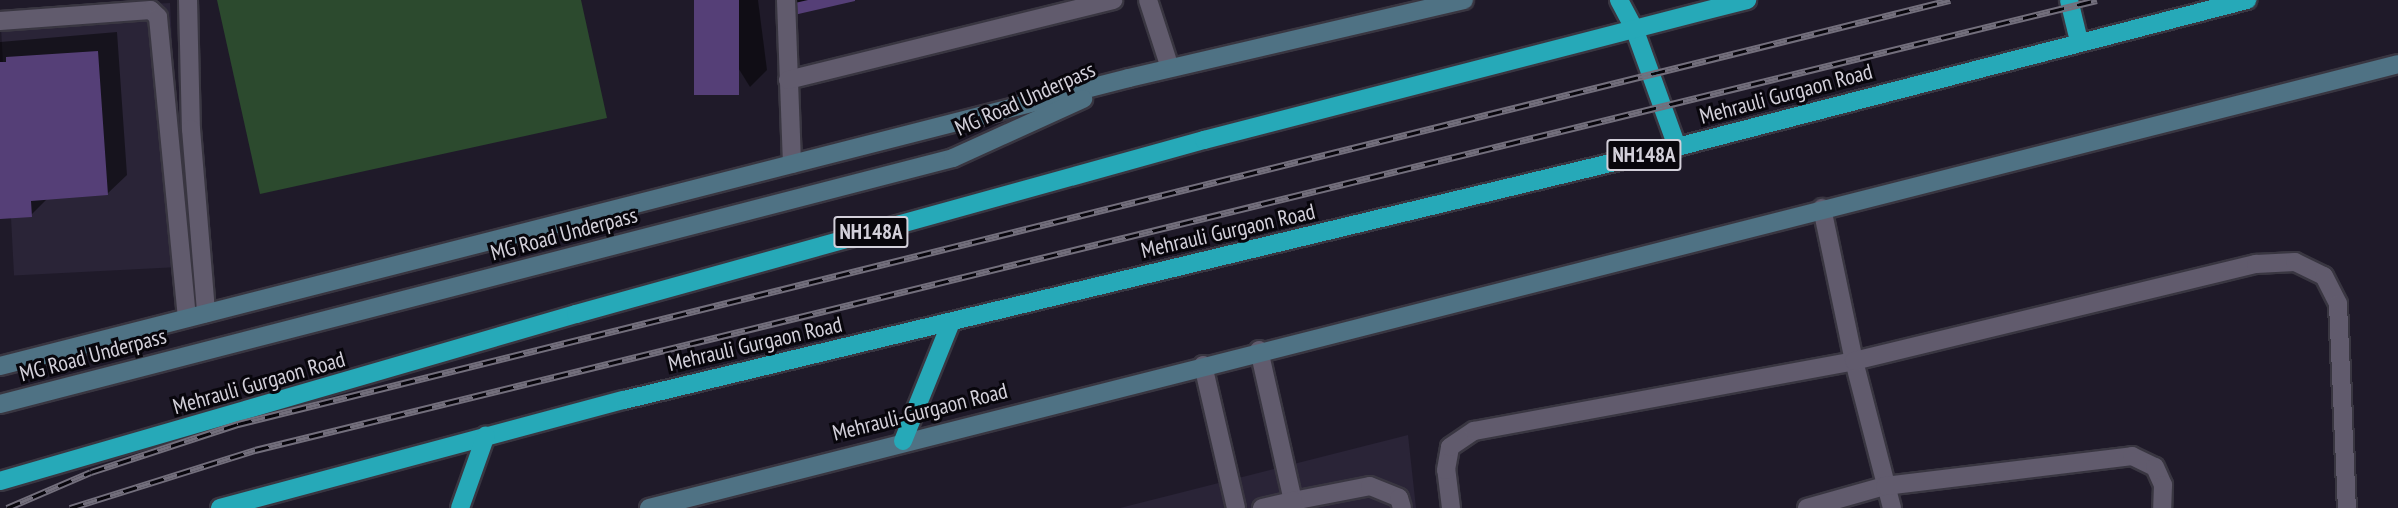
<!DOCTYPE html>
<html>
<head>
<meta charset="utf-8">
<style>
  body { margin:0 }
  #map { position:relative; width:2398px; height:508px; overflow:hidden; background:#1f1a29; font-family:"PT Sans Narrow",sans-serif }
  div>[style] { position:absolute }
  .built>* { inset:0; background:#2a2437; transform-origin:0 0 }
  .green>* { inset:0; background:#2c4a2e }
  .shadow>* { inset:0; background:#0007 }
  .building>* { inset:0; background:#553f77; transform-origin:0 0 }
  .roads { filter:drop-shadow(2px 0 #393641) drop-shadow(-2px 0 #393641) drop-shadow(0 2px #393641) drop-shadow(0 -2px #393641) }
  .lane>* { height:18px; margin:-9px; padding:0 9px; transform-origin:9px; border-radius:9px; background:#615b6d }
  .street>* { height:18px; margin:-9px; padding:0 9px; transform-origin:9px; border-radius:9px; background:#615b6d }
  .secondary>* { height:18px; margin:-9px; padding:0 9px; transform-origin:9px; border-radius:9px; background:#4f7284 }
  .highway>* { height:18px; margin:-9px; padding:0 9px; transform-origin:9px; border-radius:9px; background:#26a9b8 }
  .rail>* { height:7px; margin-top:-3.5px; transform-origin:0; background:repeating-linear-gradient(90deg,#08060c 0 14px,#736f7c 0 28px); box-sizing:border-box; border-block:2px solid #736f7c }
  span { translate:-50% -50%; white-space:nowrap; text-align:center; line-height:1.15; -webkit-text-stroke:6px #08060c; paint-order:stroke }
  .shield-label span { padding:2px 4px; background:#08060c; border:2px solid; border-radius:4px; -webkit-text-stroke-width:0 }
  .shield-label { font-size:21px; color:#d3d0da; font-weight:700 }
  .street-label { font-size:22px; color:#d3d0da }
</style>
</head>
<body>
<div id="map">
  <div class="built">
    <i style="left:170px;top:3px;width:264px;height:170px;rotate:87deg"></i>
    <i style="clip-path:polygon(1408px 435px,1416px 508px,1120px 508px)"></i>
  </div>
  <div class="green">
    <i style="clip-path:polygon(217px 0,581px 0,607px 118px,260px 194px)"></i>
  </div>
  <div class="shadow">
    <i style="clip-path:polygon(696px 0,758px 0,767px 70px,750px 87px)"></i>
    <i style="clip-path:polygon(794px 0,852px 0,794px 13px)"></i>
    <i style="clip-path:polygon(117px 32px,127px 175px,107px 194px,48px 198px,31px 215px,0 217px,0 42px)"></i>
  </div>
  <div class="building">
    <i style="left:694px;top:0;width:45px;height:95px"></i>
    <i style="clip-path:polygon(808px 0,855px 0,855px 1px,794px 15px,786px 5px)"></i>
    <i style="clip-path:polygon(98px 51px,108px 195px,31px 201px,32px 217px,0 219px,0 62px,6px 62px,6px 57px)"></i>
  </div>
  <div class="roads">
    <div class="lane">
      <i style="left:1259px;top:350px;width:155px;rotate:77.3deg"></i>
      <i style="left:1293px;top:501px;width:78px;rotate:-11deg"></i>
      <i style="left:1370px;top:486px;width:31px;rotate:22deg"></i>
      <i style="left:1399px;top:498px;width:10px;rotate:73deg"></i>
      <i style="left:1203px;top:365px;width:147px;rotate:77deg"></i>
      <i style="left:1262px;top:508px;width:32px;rotate:-13deg"></i>
    </div>
    <div class="street">
      <i style="left:188px;top:0;width:129px;rotate:88.7deg"></i>
      <i style="left:191px;top:129px;width:185px;rotate:85.3deg"></i>
      <i style="left:786px;top:0;width:164px;rotate:87.9deg"></i>
      <i style="left:1148px;top:0;width:71px;rotate:72.1deg"></i>
      <i style="left:0;top:21px;width:151px;rotate:-4.2deg"></i>
      <i style="left:151px;top:10px;width:10px;rotate:45deg"></i>
      <i style="left:158px;top:17px;width:302px;rotate:84.5deg"></i>
      <i style="left:788px;top:80px;width:335px;rotate:-13.8deg"></i>
      <i style="left:1822px;top:208px;width:156px;rotate:78.2deg"></i>
      <i style="left:1854px;top:361px;width:152px;rotate:75.5deg"></i>
      <i style="left:1451px;top:508px;width:38px;rotate:-97deg"></i>
      <i style="left:1446px;top:470px;width:23px;rotate:-80deg"></i>
      <i style="left:1450px;top:447px;width:29px;rotate:-34deg"></i>
      <i style="left:1474px;top:431px;width:386px;rotate:-10.4deg"></i>
      <i style="left:1854px;top:361px;width:414px;rotate:-13.6deg"></i>
      <i style="left:2256px;top:264px;width:39px;rotate:-3deg"></i>
      <i style="left:2295px;top:262px;width:32px;rotate:26deg"></i>
      <i style="left:2324px;top:276px;width:31px;rotate:63deg"></i>
      <i style="left:2338px;top:304px;width:204px;rotate:87.5deg"></i>
      <i style="left:1807px;top:508px;width:81px;rotate:-15.8deg"></i>
      <i style="left:1885px;top:486px;width:249px;rotate:-6.9deg"></i>
      <i style="left:2132px;top:456px;width:25px;rotate:26deg"></i>
      <i style="left:2155px;top:467px;width:20px;rotate:66deg"></i>
      <i style="left:2163px;top:485px;width:23px;rotate:92deg"></i>
    </div>
    <div class="secondary">
      <i style="left:0;top:366px;width:1165px;rotate:-14.31deg"></i>
      <i style="left:1129px;top:78px;width:344px;rotate:-13.1deg"></i>
      <i style="left:0;top:404px;width:984px;rotate:-14.47deg"></i>
      <i style="left:953px;top:158px;width:143px;rotate:-24.4deg"></i>
      <i style="left:649px;top:508px;width:1804px;rotate:-14.24deg"></i>
    </div>
    <div class="highway">
      <i style="left:1619px;top:0;width:32px;rotate:62deg"></i>
      <i style="left:1634px;top:28px;width:127px;rotate:70.1deg"></i>
      <i style="left:2069px;top:0;width:42px;rotate:76.3deg"></i>
      <i style="left:903px;top:441px;width:128px;rotate:-68deg"></i>
      <i style="left:0;top:481px;width:600px;rotate:-16.17deg"></i>
      <i style="left:576px;top:314px;width:652px;rotate:-15.49deg"></i>
      <i style="left:1204px;top:140px;width:561px;rotate:-14.46deg"></i>
      <i style="left:220px;top:508px;width:418px;rotate:-15deg"></i>
      <i style="left:624px;top:400px;width:1083px;rotate:-13.51deg"></i>
      <i style="left:1677px;top:147px;width:589px;rotate:-14.46deg"></i>
      <i style="left:460px;top:508px;width:77px;rotate:-70.4deg"></i>
    </div>
  </div>
  <div class="rail">
    <i style="left:7px;top:508px;width:91px;rotate:-23.2deg"></i>
    <i style="left:91px;top:472px;width:155px;rotate:-18.1deg"></i>
    <i style="left:238px;top:424px;width:1764px;rotate:-13.91deg"></i>
    <i style="left:70px;top:508px;width:194px;rotate:-17.4deg"></i>
    <i style="left:255px;top:450px;width:1896px;rotate:-13.73deg"></i>
  </div>
  <div class="shield-label">
    <span style="left:1644px;top:155px">NH148A</span>
    <span style="left:871px;top:232px">NH148A</span>
  </div>
  <div class="street-label">
    <span style="left:1786px;top:94px;rotate:-15deg">Mehrauli Gurgaon Road</span>
    <span style="left:1025px;top:99px;rotate:-24deg">MG Road Underpass</span>
    <span style="left:1228px;top:231px;rotate:-13deg">Mehrauli Gurgaon Road</span>
    <span style="left:564px;top:234px;rotate:-15deg">MG Road Underpass</span>
    <span style="left:755px;top:344px;rotate:-13deg">Mehrauli Gurgaon Road</span>
    <span style="left:93px;top:355px;rotate:-15deg">MG Road Underpass</span>
    <span style="left:259px;top:383px;rotate:-16deg">Mehrauli Gurgaon Road</span>
    <span style="left:920px;top:412px;rotate:-14deg">Mehrauli-Gurgaon Road</span>
  </div>
</div>
</body>
</html>
